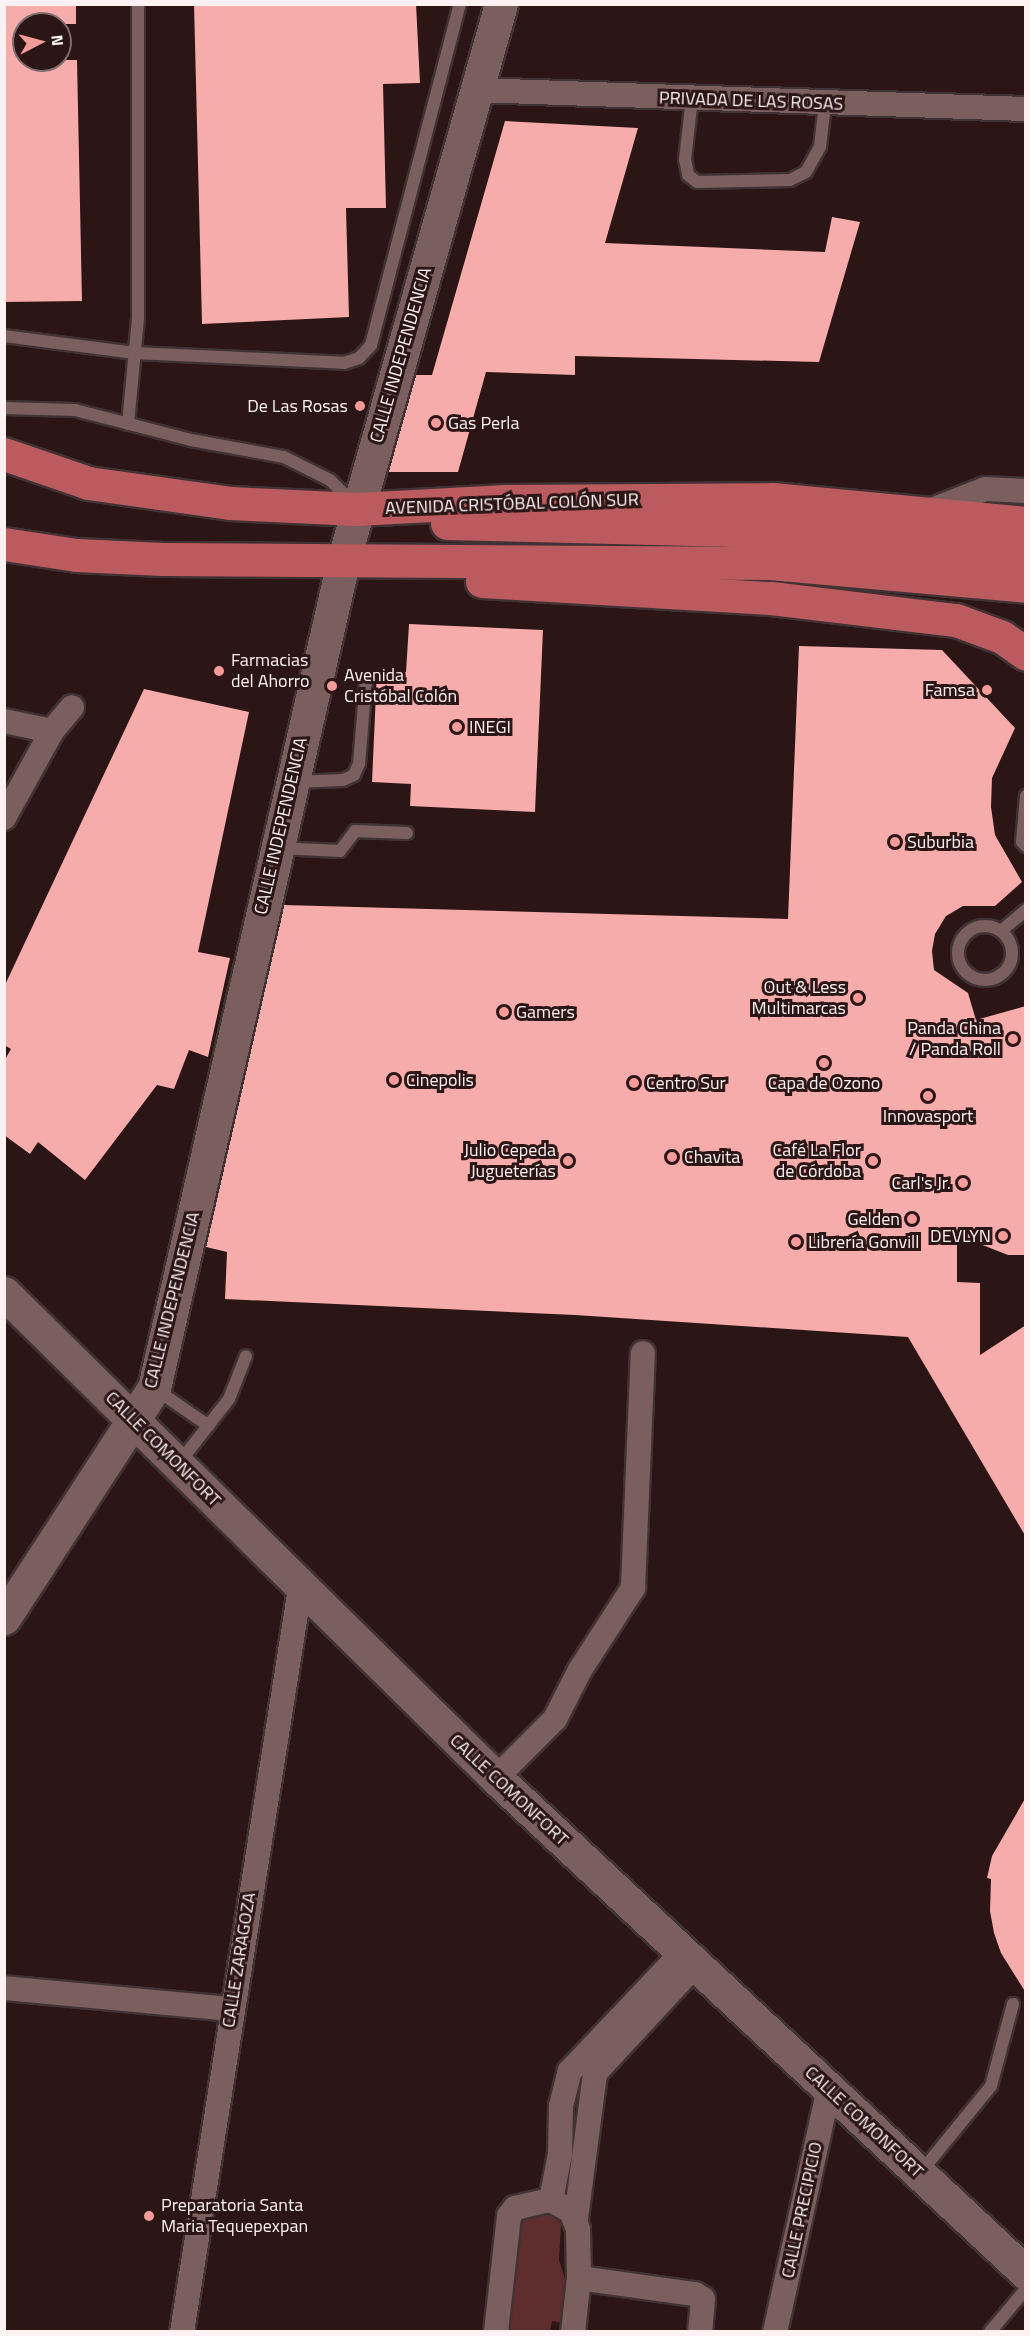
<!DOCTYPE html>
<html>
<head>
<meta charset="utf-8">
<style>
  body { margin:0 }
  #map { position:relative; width:1030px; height:2336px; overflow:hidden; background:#2b1515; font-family:"Titillium Web",sans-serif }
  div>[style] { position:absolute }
  .green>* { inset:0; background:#5f2d2e }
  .building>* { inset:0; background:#f6acaa }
  .roads { filter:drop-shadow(2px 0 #413233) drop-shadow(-2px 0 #413233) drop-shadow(0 2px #413233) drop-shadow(0 -2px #413233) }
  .lane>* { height:12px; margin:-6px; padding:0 6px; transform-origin:6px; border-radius:6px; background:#7a5f5e }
  .lane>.ring { margin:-6px; padding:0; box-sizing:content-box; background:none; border:12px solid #7a5f5e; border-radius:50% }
  .street>* { height:24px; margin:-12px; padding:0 12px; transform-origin:12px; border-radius:12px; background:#7a5f5e }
  .secondary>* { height:33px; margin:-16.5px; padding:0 16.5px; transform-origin:16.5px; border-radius:16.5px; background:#7a5f5e }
  .primary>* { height:33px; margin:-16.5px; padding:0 16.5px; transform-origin:16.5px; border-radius:16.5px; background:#bb5b5f }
  .dots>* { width:16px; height:16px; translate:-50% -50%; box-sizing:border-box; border:3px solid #2b1515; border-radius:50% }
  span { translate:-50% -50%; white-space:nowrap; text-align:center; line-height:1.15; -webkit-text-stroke:6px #2b1515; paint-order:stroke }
  .street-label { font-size:18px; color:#fef1f1 }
  .poi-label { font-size:18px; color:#fef1f1 }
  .right { translate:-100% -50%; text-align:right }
  .left { translate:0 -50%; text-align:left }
  .frame { position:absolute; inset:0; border:6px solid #fef1f1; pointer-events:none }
  .north { position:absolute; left:12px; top:12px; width:60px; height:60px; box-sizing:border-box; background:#2b1515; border:2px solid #7f6d6d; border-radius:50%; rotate:84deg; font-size:16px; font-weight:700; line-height:24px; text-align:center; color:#fef1f1 }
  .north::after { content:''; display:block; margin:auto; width:21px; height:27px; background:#f59b9a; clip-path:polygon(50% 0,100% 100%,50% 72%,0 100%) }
</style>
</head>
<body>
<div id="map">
  <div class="green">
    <i style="clip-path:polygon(526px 2210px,554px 2212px,561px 2225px,559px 2260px,568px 2289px,564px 2323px,552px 2321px,550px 2331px,502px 2332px,516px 2220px)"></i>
  </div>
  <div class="building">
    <i style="clip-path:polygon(4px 4px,76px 4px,76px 24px,24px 24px,24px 60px,77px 60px,82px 301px,4px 302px)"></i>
    <i style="clip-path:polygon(194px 4px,416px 4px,420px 83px,383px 84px,386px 208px,346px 208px,349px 317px,202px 324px)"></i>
    <i style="clip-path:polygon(505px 121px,638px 128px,605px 243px,825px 252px,832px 217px,860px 222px,819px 362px,575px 356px,575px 375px,486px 372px,458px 472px,388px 472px,416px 375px,432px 375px)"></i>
    <i style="clip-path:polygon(409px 624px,543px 630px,535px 812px,410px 806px,411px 784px,372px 782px,377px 670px,406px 672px)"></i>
    <i style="clip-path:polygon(799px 646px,942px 650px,1015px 728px,992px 778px,991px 807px,995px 835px,1022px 882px,995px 906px,963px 906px,946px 916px,935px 934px,932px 951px,934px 970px,968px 993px,976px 1020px,1026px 1006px,1026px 1255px,1008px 1255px,957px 1235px,957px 1282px,980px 1283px,980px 1355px,1026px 1325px,1026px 1537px,908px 1337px,575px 1315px,225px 1299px,227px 1252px,206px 1247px,284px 905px,788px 919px)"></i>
    <i style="clip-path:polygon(144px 689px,249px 712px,198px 952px,230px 958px,208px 1057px,189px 1050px,174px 1089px,157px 1085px,85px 1180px,38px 1142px,30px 1154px,4px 1135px,4px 1061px,11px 1049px,4px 1045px,4px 987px)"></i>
    <i style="clip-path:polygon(1026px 1797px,1026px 1993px,1001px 1953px,994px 1933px,990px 1911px,991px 1879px,987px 1878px,992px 1856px)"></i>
  </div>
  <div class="roads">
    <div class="lane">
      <i style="left:692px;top:98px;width:61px;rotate:96.5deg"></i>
      <i style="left:685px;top:159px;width:16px;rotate:79deg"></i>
      <i style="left:688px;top:175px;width:11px;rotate:38deg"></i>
      <i style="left:697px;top:182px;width:93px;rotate:-1.2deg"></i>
      <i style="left:790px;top:180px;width:18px;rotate:-27deg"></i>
      <i style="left:806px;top:172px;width:29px;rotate:-61deg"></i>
      <i style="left:820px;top:147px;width:43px;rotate:-83.4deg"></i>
      <i style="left:4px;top:336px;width:132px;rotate:7.4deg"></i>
      <i style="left:135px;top:353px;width:209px;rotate:2.7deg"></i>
      <i style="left:344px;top:363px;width:16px;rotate:-18deg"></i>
      <i style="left:359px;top:358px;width:18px;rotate:-47deg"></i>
      <i style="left:371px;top:345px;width:352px;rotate:-75.4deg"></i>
      <i style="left:4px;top:408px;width:71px;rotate:1.6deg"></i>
      <i style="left:75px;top:410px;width:120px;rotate:14.5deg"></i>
      <i style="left:191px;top:440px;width:95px;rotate:10.4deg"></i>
      <i style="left:284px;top:457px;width:51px;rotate:26.6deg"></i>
      <i style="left:330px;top:480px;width:33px;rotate:45deg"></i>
      <i style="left:128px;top:424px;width:106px;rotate:-84.6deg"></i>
      <i style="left:138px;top:318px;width:314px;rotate:-90deg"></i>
      <i style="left:295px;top:782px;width:48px;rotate:-2.4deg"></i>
      <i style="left:343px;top:780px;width:12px;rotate:-24deg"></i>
      <i style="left:354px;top:775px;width:12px;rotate:-66deg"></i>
      <i style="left:359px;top:764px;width:83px;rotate:-85.2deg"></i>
      <i style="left:1026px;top:796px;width:46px;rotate:95deg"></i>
      <i style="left:1022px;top:842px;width:6px;rotate:45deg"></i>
      <i style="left:279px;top:848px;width:61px;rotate:2.8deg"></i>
      <i style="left:340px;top:851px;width:25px;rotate:-53deg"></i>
      <i style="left:355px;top:831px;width:52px;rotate:2.2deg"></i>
      <i class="ring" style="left:958px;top:926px;width:42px;height:42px"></i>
      <i style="left:1001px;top:931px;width:33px;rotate:-40deg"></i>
      <i style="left:155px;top:1389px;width:65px;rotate:34.4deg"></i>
      <i style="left:179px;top:1463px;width:81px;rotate:-52deg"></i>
      <i style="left:229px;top:1399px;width:46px;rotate:-68.4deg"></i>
      <i style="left:920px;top:2173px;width:112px;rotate:-50.8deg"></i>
      <i style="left:991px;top:2086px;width:85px;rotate:-75deg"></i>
      <i style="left:990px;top:2332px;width:56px;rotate:-50.1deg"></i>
    </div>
    <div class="street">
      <i style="left:476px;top:90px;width:550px;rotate:1.98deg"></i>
      <i style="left:927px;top:512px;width:62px;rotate:-21.6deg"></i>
      <i style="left:985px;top:489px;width:41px;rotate:2.8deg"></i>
      <i style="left:4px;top:721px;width:49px;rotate:11.8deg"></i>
      <i style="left:4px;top:818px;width:99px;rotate:-61.1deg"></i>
      <i style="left:52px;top:731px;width:31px;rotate:-50deg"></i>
      <i style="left:496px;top:1778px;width:83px;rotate:-45deg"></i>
      <i style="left:555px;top:1719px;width:55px;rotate:-63deg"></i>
      <i style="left:580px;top:1670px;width:98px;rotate:-57.1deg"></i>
      <i style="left:633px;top:1588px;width:235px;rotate:-87.6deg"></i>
      <i style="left:4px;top:1988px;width:228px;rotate:5.3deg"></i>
      <i style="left:551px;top:2200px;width:47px;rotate:-78.9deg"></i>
      <i style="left:560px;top:2154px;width:48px;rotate:-88.8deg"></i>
      <i style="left:561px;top:2106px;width:36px;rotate:-76deg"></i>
      <i style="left:570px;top:2071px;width:164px;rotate:-46.5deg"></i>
      <i style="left:576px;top:2218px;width:146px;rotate:-82.5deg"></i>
      <i style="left:595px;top:2073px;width:147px;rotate:-47.2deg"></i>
      <i style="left:182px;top:2332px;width:752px;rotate:-80.98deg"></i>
      <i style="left:496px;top:2332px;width:117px;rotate:-83.6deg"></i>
      <i style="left:509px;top:2216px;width:10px;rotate:-53deg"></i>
      <i style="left:515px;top:2208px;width:37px;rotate:-13deg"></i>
      <i style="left:551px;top:2200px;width:23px;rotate:29deg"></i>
      <i style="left:571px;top:2211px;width:19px;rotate:69deg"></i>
      <i style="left:578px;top:2229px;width:49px;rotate:88.8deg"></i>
      <i style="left:573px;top:2332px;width:54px;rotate:-83.7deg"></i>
      <i style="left:579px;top:2278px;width:117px;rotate:7.9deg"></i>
      <i style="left:695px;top:2294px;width:9px;rotate:32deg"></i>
      <i style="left:703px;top:2299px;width:33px;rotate:95deg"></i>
      <i style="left:775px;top:2332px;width:250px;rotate:-77.5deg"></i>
    </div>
    <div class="secondary">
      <i style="left:4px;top:1293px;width:691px;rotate:44.59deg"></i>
      <i style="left:496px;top:1778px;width:725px;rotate:43.04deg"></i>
      <i style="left:4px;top:1618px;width:275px;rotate:-56.9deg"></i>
      <i style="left:154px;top:1388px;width:847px;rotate:-77.11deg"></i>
      <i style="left:343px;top:562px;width:580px;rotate:-74.19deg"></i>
    </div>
    <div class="primary">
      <i style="left:4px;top:454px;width:89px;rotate:19deg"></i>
      <i style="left:88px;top:483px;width:143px;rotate:8deg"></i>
      <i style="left:230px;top:503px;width:127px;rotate:2.7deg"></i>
      <i style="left:357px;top:509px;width:149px;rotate:-3.1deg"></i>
      <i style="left:506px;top:501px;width:266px;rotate:-0.4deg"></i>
      <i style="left:772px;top:499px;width:255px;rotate:5.4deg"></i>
      <i style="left:447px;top:523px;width:324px;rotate:1.4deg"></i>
      <i style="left:771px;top:531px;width:256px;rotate:5.4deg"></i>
      <i style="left:4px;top:544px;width:73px;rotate:8.7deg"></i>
      <i style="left:76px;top:555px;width:87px;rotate:2.6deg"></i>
      <i style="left:163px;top:559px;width:607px;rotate:0.38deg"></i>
      <i style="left:770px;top:563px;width:257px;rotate:5.1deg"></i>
      <i style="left:482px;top:581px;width:289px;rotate:3.4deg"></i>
      <i style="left:771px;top:598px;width:186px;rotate:6.8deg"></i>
      <i style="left:956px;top:620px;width:49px;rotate:20.3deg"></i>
      <i style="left:1002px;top:637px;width:29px;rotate:35deg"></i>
    </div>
  </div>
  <div class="dots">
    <i style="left:360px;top:406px;background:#f59b9a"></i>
    <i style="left:436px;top:423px;background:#f59b9a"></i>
    <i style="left:219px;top:671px;background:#f59b9a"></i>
    <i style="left:332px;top:686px;background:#f59b9a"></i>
    <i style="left:987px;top:690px;background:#f59b9a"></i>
    <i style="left:457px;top:727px;background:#f59b9a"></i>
    <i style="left:895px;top:842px;background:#f59b9a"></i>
    <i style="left:858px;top:998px;background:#f59b9a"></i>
    <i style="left:504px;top:1012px;background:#f59b9a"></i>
    <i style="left:1013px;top:1039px;background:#f59b9a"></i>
    <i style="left:824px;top:1063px;background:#f59b9a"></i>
    <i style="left:394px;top:1080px;background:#f59b9a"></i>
    <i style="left:634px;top:1083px;background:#f59b9a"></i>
    <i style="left:928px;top:1096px;background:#f59b9a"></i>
    <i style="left:672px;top:1157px;background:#f59b9a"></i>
    <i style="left:568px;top:1161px;background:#f59b9a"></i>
    <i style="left:873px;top:1161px;background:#f59b9a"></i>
    <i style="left:963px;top:1183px;background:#f59b9a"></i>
    <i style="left:912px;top:1219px;background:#f59b9a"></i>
    <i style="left:1003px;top:1236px;background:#f59b9a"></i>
    <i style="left:796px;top:1242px;background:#f59b9a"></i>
    <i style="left:149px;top:2216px;background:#f59b9a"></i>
  </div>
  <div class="street-label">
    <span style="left:751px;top:101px;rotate:2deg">PRIVADA DE LAS ROSAS</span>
    <span style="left:401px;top:355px;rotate:-74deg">CALLE INDEPENDENCIA</span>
    <span style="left:512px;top:504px;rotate:-2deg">AVENIDA CRISTÓBAL COLÓN SUR</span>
    <span style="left:281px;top:826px;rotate:-77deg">CALLE INDEPENDENCIA</span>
    <span style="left:172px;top:1300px;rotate:-76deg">CALLE INDEPENDENCIA</span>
    <span style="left:163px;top:1449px;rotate:45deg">CALLE COMONFORT</span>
    <span style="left:509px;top:1790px;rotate:43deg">CALLE COMONFORT</span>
    <span style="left:239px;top:1960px;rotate:-81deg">CALLE ZARAGOZA</span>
    <span style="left:864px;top:2122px;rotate:43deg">CALLE COMONFORT</span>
    <span style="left:802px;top:2210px;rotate:-78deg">CALLE PRECIPICIO</span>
  </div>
  <div class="poi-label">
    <span class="right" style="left:348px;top:406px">De Las Rosas</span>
    <span class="left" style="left:448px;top:423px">Gas Perla</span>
    <span class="left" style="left:231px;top:671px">Farmacias<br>del Ahorro</span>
    <span class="left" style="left:344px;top:686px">Avenida<br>Cristóbal Colón</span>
    <span class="right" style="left:975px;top:690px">Famsa</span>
    <span class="left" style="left:469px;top:727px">INEGI</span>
    <span class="left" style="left:907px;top:842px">Suburbia</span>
    <span class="right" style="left:846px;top:998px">Out &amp; Less<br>Multimarcas</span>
    <span class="left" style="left:516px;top:1012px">Gamers</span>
    <span class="right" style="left:1001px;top:1039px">Panda China<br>/ Panda Roll</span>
    <span class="left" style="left:406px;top:1080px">Cinepolis</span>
    <span class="left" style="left:646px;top:1083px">Centro Sur</span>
    <span style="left:824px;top:1083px">Capa de Ozono</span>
    <span style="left:928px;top:1116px">Innovasport</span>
    <span class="right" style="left:556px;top:1161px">Julio Cepeda<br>Jugueterías</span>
    <span class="right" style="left:861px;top:1161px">Café La Flor<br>de Córdoba</span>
    <span class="left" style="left:684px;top:1157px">Chavita</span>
    <span class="right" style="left:951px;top:1183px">Carl's Jr.</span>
    <span class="right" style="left:900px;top:1219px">Gelden</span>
    <span class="right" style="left:991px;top:1236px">DEVLYN</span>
    <span class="left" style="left:808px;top:1242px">Librería Gonvill</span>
    <span class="left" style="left:161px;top:2216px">Preparatoria Santa<br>Maria Tequepexpan</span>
  </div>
  <div class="frame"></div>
  <div class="north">N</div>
</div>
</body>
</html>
